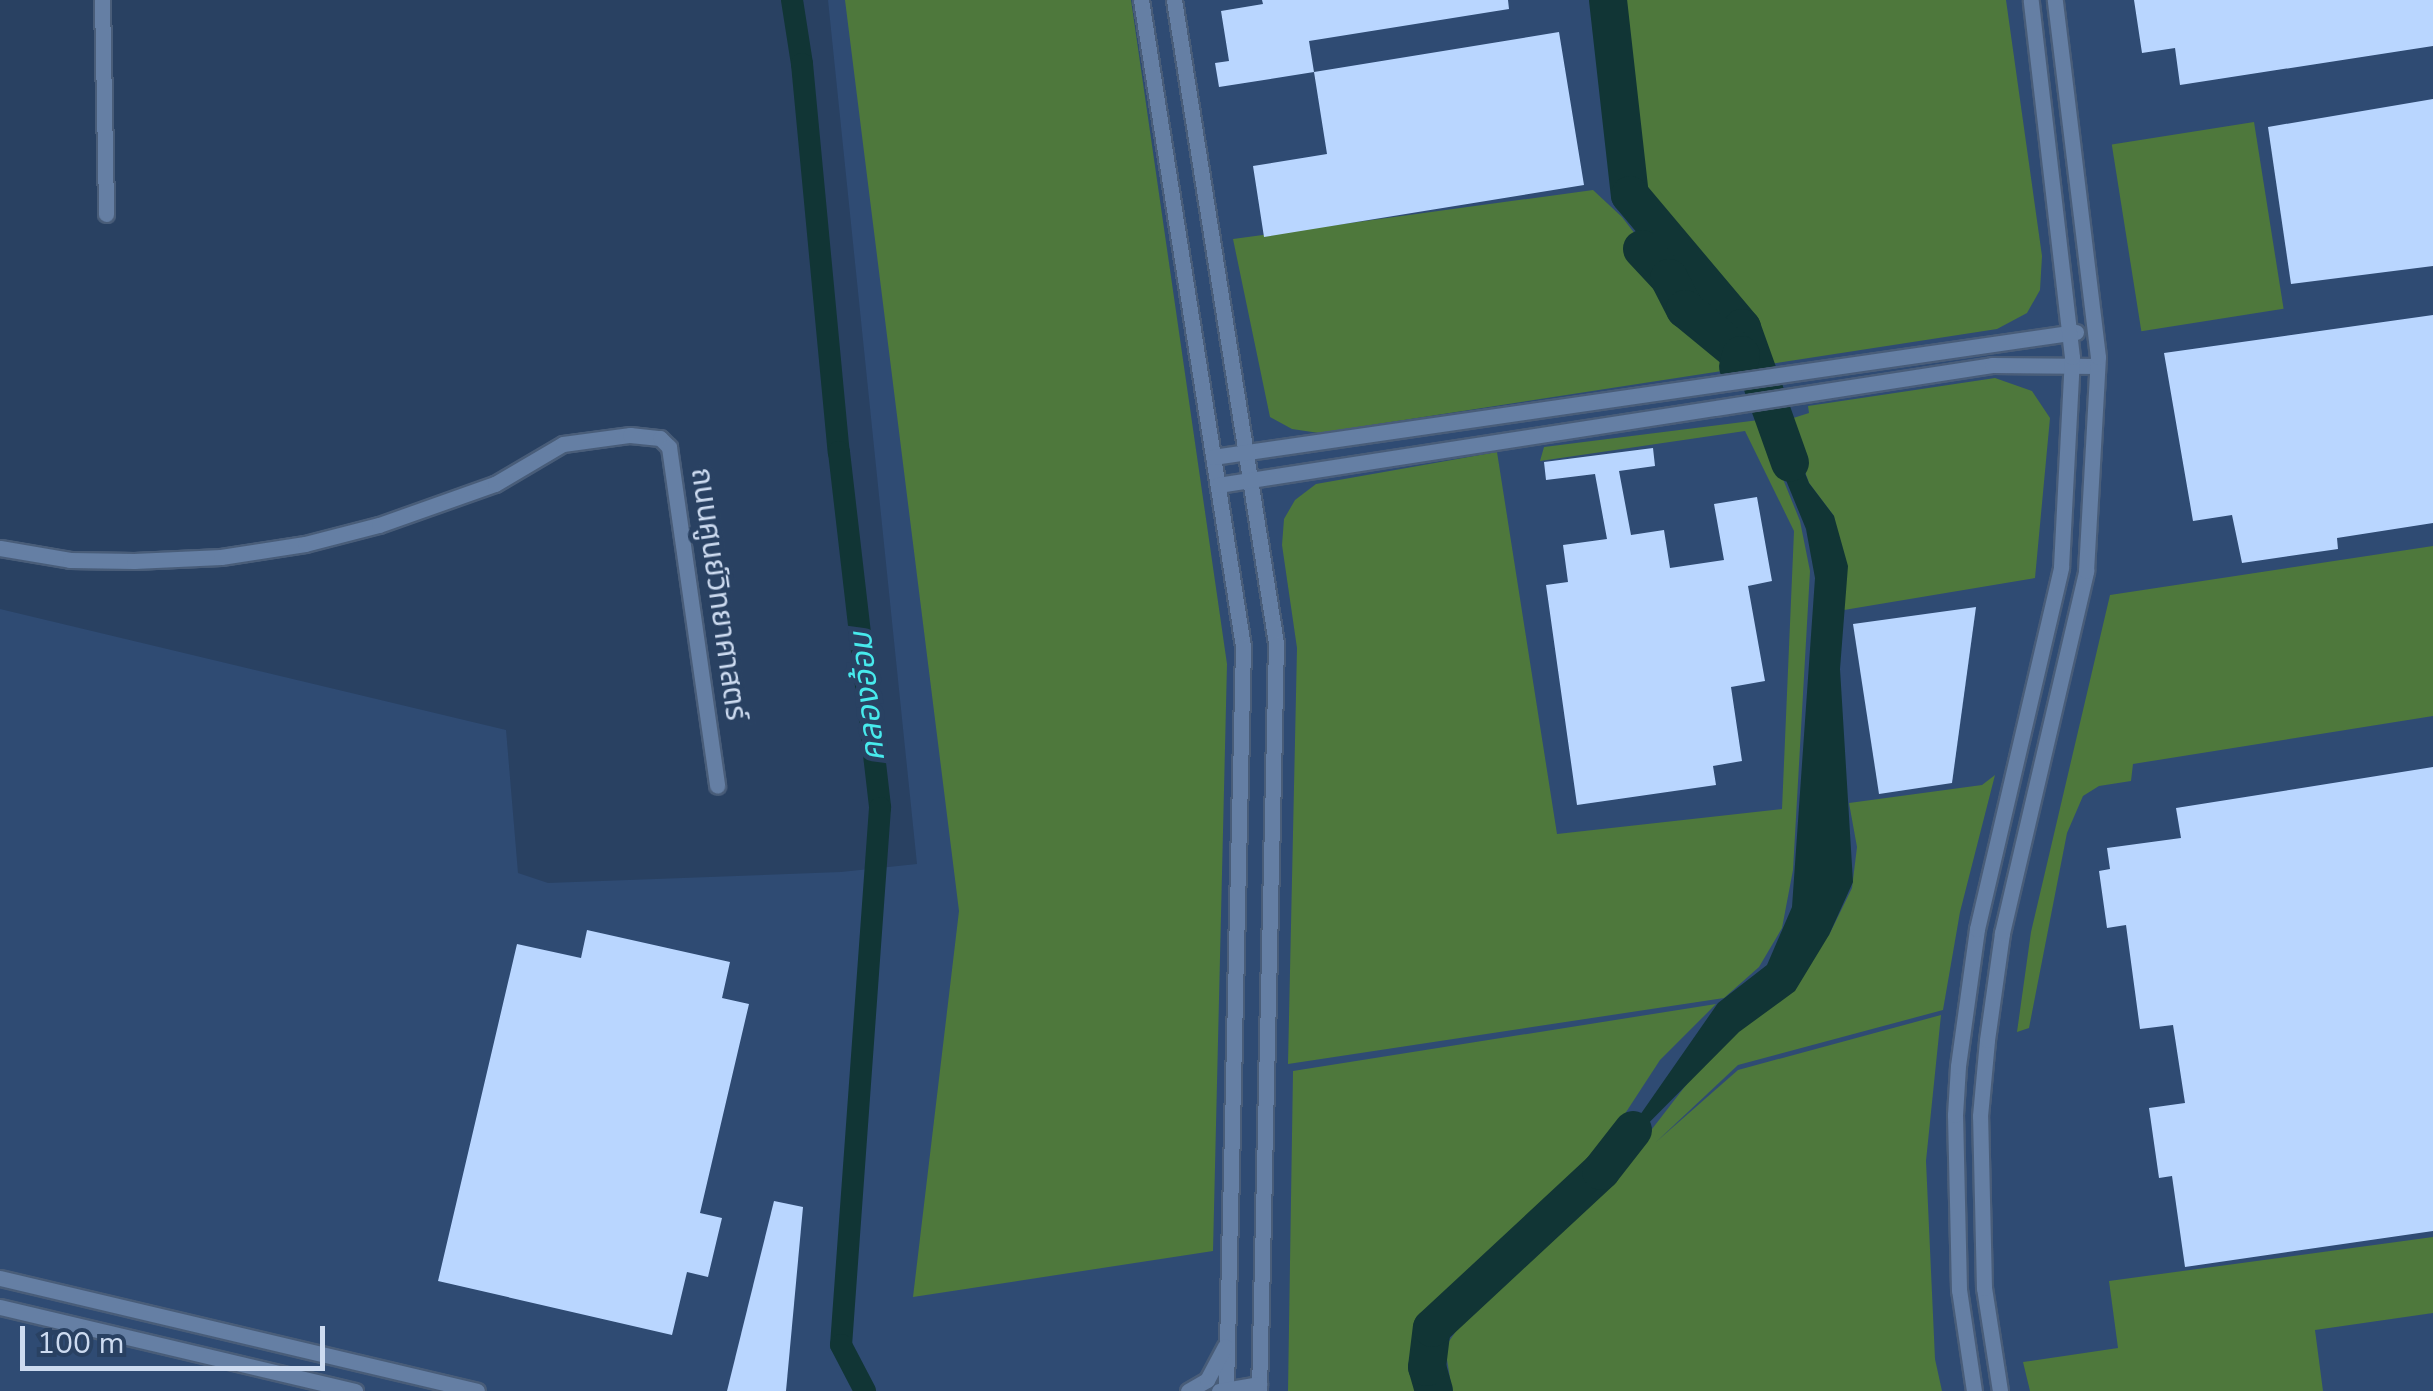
<!DOCTYPE html>
<html>
<head>
<meta charset="utf-8">
<style>
  body { margin:0 }
  #map { position:relative; width:2433px; height:1391px; overflow:hidden; background:#294162; font-family:"Nunito Sans","Noto Sans Thai",sans-serif }
  div>[style] { position:absolute }
  .built>* { inset:0; background:#2f4b73 }
  .green>* { inset:0; background:#4e783c; transform-origin:0 0 }
  .water>* { inset:0; background:#113535 }
  .canal>* { height:22px; margin:-11px; padding:0 11px; transform-origin:11px; border-radius:11px; background:#113535 }
  .river>* { height:38px; margin:-19px; padding:0 19px; transform-origin:19px; border-radius:19px; background:#113535 }
  .building>* { inset:0; background:#b9d6ff }
  .roads { filter:drop-shadow(2px 0 #495d79) drop-shadow(-2px 0 #495d79) drop-shadow(0 2px #495d79) drop-shadow(0 -2px #495d79) }
  .minor>* { height:15px; margin:-7.5px; padding:0 7.5px; transform-origin:7.5px; border-radius:7.5px; background:#657fa4 }
  span { translate:-50% -50%; white-space:nowrap; text-align:center; line-height:1.15; -webkit-text-stroke:10px #294162; paint-order:stroke }
  .street-label { font-size:30px; color:#cddbf0 }
  .water-label { font-size:32px; color:#47eaed; font-style:italic }
  .scale { position:absolute; left:20px; top:1326px; width:305px; height:45px; box-sizing:border-box; border:5px solid #cddbf0; border-top:0; padding-left:12px; font-size:30px; line-height:35px; white-space:nowrap; color:#cddbf0; -webkit-text-stroke:8px #294162; paint-order:stroke }
</style>
</head>
<body>
<div id="map">
  <div class="built">
    <i style="clip-path:polygon(828px 0,2433px 0,2433px 1391px,0 1391px,0 609px,506px 730px,518px 873px,548px 883px,841px 872px,917px 864px)"></i>
  </div>
  <div class="green">
    <i style="clip-path:polygon(845px 0,1131px 0,1227px 664px,1213px 1251px,913px 1297px,959px 911px)"></i>
    <i style="clip-path:polygon(1614px 0,2006px 0,2042px 256px,2040px 290px,2027px 313px,1997px 329px,1770px 364px,1761px 329px,1642px 197px)"></i>
    <i style="left:2254px;top:122px;width:189px;height:144px;rotate:81deg"></i>
    <i style="clip-path:polygon(1593px 190px,1622px 217px,1669px 278px,1685px 309px,1738px 353px,1735px 369px,1319px 433px,1292px 429px,1270px 417px,1233px 239px)"></i>
    <i style="clip-path:polygon(1995px 378px,2032px 391px,2050px 418px,2035px 578px,1844px 610px,1834px 516px,1809px 483px,1787px 420px,1809px 413px,1808px 406px)"></i>
    <i style="clip-path:polygon(1759px 420px,1800px 521px,1810px 571px,1793px 870px,1782px 928px,1759px 967px,1724px 998px,1288px 1064px,1297px 648px,1282px 545px,1284px 519px,1295px 500px,1316px 484px,1497px 452px,1557px 834px,1782px 809px,1794px 531px,1745px 431px,1540px 461px,1544px 447px)"></i>
    <i style="clip-path:polygon(2433px 546px,2433px 716px,2133px 764px,2131px 781px,2099px 786px,2083px 796px,2067px 833px,2029px 1028px,2017px 1032px,2031px 932px,2110px 595px)"></i>
    <i style="clip-path:polygon(1995px 775px,1960px 912px,1943px 1010px,1738px 1065px,1656px 1142px,1738px 1070px,1941px 1015px,1926px 1161px,1935px 1359px,1942px 1391px,1452px 1391px,1445px 1347px,1461px 1324px,1608px 1186px,1693px 1076px,1829px 935px,1852px 888px,1857px 847px,1849px 803px,1982px 785px)"></i>
    <i style="clip-path:polygon(1716px 1004px,1660px 1060px,1587px 1172px,1431px 1305px,1411px 1350px,1416px 1391px,1288px 1391px,1293px 1071px)"></i>
    <i style="clip-path:polygon(2433px 1237px,2433px 1313px,2315px 1330px,2323px 1391px,2030px 1391px,2023px 1362px,2118px 1348px,2109px 1281px)"></i>
  </div>
  <div class="water">
    <i style="clip-path:polygon(1789px 412px,1794px 446px,1809px 483px,1834px 516px,1848px 566px,1840px 669px,1853px 882px,1829px 935px,1795px 991px,1739px 1032px,1601px 1171px,1718px 1003px,1767px 965px,1792px 907px,1815px 578px,1806px 529px,1760px 417px)"></i>
  </div>
  <div class="canal">
    <i style="left:792px;top:0;width:65px;rotate:81.1deg"></i>
    <i style="left:802px;top:64px;width:390px;rotate:84.6deg"></i>
    <i style="left:839px;top:452px;width:358px;rotate:83.4deg"></i>
    <i style="left:880px;top:808px;width:538px;rotate:94.15deg"></i>
    <i style="left:841px;top:1345px;width:52px;rotate:62.4deg"></i>
  </div>
  <div class="river">
    <i style="left:1608px;top:0;width:196px;rotate:83.6deg"></i>
    <i style="left:1630px;top:195px;width:174px;rotate:49.9deg"></i>
    <i style="left:1742px;top:328px;width:143px;rotate:70.4deg"></i>
    <i style="left:1642px;top:249px;width:40px;rotate:47deg"></i>
    <i style="left:1669px;top:278px;width:35px;rotate:63deg"></i>
    <i style="left:1685px;top:309px;width:72px;rotate:39.4deg"></i>
    <i style="left:1741px;top:355px;width:12px;rotate:104deg"></i>
    <i style="left:1434px;top:1391px;width:25px;rotate:-106deg"></i>
    <i style="left:1427px;top:1367px;width:39px;rotate:-83deg"></i>
    <i style="left:1432px;top:1328px;width:231px;rotate:-42.9deg"></i>
    <i style="left:1601px;top:1171px;width:52px;rotate:-52deg"></i>
  </div>
  <div class="building">
    <i style="clip-path:polygon(1262px 0,1508px 0,1509px 9px,1309px 41px,1314px 72px,1219px 87px,1215px 63px,1229px 61px,1221px 11px,1263px 4px)"></i>
    <i style="clip-path:polygon(2134px 0,2433px 0,2433px 46px,2180px 85px,2175px 48px,2142px 53px)"></i>
    <i style="clip-path:polygon(1559px 32px,1584px 185px,1264px 237px,1253px 166px,1327px 154px,1314px 72px)"></i>
    <i style="clip-path:polygon(2433px 99px,2433px 266px,2291px 284px,2268px 127px)"></i>
    <i style="clip-path:polygon(2433px 315px,2433px 523px,2337px 538px,2338px 549px,2242px 563px,2232px 515px,2193px 521px,2164px 353px)"></i>
    <i style="clip-path:polygon(1653px 448px,1655px 466px,1619px 471px,1631px 535px,1664px 530px,1670px 568px,1724px 560px,1714px 504px,1757px 497px,1772px 581px,1748px 586px,1765px 681px,1731px 687px,1742px 761px,1713px 766px,1716px 785px,1577px 805px,1546px 585px,1568px 582px,1563px 545px,1607px 539px,1595px 474px,1546px 480px,1544px 462px)"></i>
    <i style="clip-path:polygon(1976px 607px,1952px 783px,1879px 794px,1853px 624px)"></i>
    <i style="clip-path:polygon(2433px 767px,2433px 1231px,2185px 1267px,2172px 1176px,2159px 1178px,2149px 1108px,2185px 1103px,2173px 1025px,2140px 1029px,2126px 925px,2107px 928px,2099px 871px,2110px 869px,2107px 848px,2181px 838px,2176px 808px)"></i>
    <i style="clip-path:polygon(587px 930px,730px 962px,722px 998px,749px 1004px,700px 1213px,722px 1218px,708px 1277px,687px 1272px,672px 1335px,438px 1281px,517px 944px,581px 958px)"></i>
    <i style="clip-path:polygon(774px 1201px,803px 1207px,786px 1391px,727px 1391px)"></i>
  </div>
  <div class="roads">
    <div class="minor">
      <i style="left:102px;top:0;width:214px;rotate:88.9deg"></i>
      <i style="left:1141px;top:0;width:654px;rotate:81.03deg"></i>
      <i style="left:1243px;top:646px;width:745px;rotate:91.31deg"></i>
      <i style="left:1174px;top:0;width:651px;rotate:80.99deg"></i>
      <i style="left:1276px;top:643px;width:748px;rotate:91.3deg"></i>
      <i style="left:1213px;top:457px;width:872px;rotate:-8.24deg"></i>
      <i style="left:1218px;top:485px;width:783px;rotate:-8.81deg"></i>
      <i style="left:1992px;top:365px;width:105px;rotate:0.5deg"></i>
      <i style="left:0;top:548px;width:71px;rotate:9.7deg"></i>
      <i style="left:70px;top:560px;width:64px;rotate:0.9deg"></i>
      <i style="left:134px;top:561px;width:87px;rotate:-2.6deg"></i>
      <i style="left:221px;top:557px;width:85px;rotate:-8.8deg"></i>
      <i style="left:305px;top:544px;width:76px;rotate:-14.4deg"></i>
      <i style="left:379px;top:525px;width:123px;rotate:-19.5deg"></i>
      <i style="left:495px;top:484px;width:79px;rotate:-30.5deg"></i>
      <i style="left:563px;top:444px;width:68px;rotate:-7.7deg"></i>
      <i style="left:630px;top:435px;width:30px;rotate:6deg"></i>
      <i style="left:660px;top:438px;width:13px;rotate:45deg"></i>
      <i style="left:669px;top:447px;width:342px;rotate:81.9deg"></i>
      <i style="left:0;top:1278px;width:490px;rotate:13.3deg"></i>
      <i style="left:0;top:1307px;width:365px;rotate:13.3deg"></i>
      <i style="left:1188px;top:1391px;width:22px;rotate:-30deg"></i>
      <i style="left:1207px;top:1380px;width:38px;rotate:-62deg"></i>
      <i style="left:1219px;top:1391px;width:41px;rotate:-9.9deg"></i>
      <i style="left:1974px;top:1391px;width:102px;rotate:-98.4deg"></i>
      <i style="left:1959px;top:1290px;width:175px;rotate:-91.3deg"></i>
      <i style="left:1955px;top:1115px;width:49px;rotate:-86.5deg"></i>
      <i style="left:1958px;top:1066px;width:138px;rotate:-82.1deg"></i>
      <i style="left:1977px;top:929px;width:372px;rotate:-76.9deg"></i>
      <i style="left:2061px;top:567px;width:210px;rotate:-87deg"></i>
      <i style="left:2072px;top:357px;width:359px;rotate:-96.6deg"></i>
      <i style="left:2000px;top:1391px;width:104px;rotate:-98.8deg"></i>
      <i style="left:1984px;top:1288px;width:172px;rotate:-91.3deg"></i>
      <i style="left:1980px;top:1116px;width:76px;rotate:-84.7deg"></i>
      <i style="left:1987px;top:1040px;width:108px;rotate:-82deg"></i>
      <i style="left:2002px;top:933px;width:372px;rotate:-76.9deg"></i>
      <i style="left:2086px;top:571px;width:214px;rotate:-86.8deg"></i>
      <i style="left:2098px;top:357px;width:360px;rotate:-96.9deg"></i>
    </div>
  </div>
  <div class="street-label">
    <span style="left:718px;top:594px;rotate:82deg">ถนนศูนย์วิทยาศาสตร์</span>
  </div>
  <div class="water-label">
    <span style="left:868px;top:697px;rotate:-96deg">คลองอ้อม</span>
  </div>
  <div class="scale">100 m</div>
</div>
</body>
</html>
